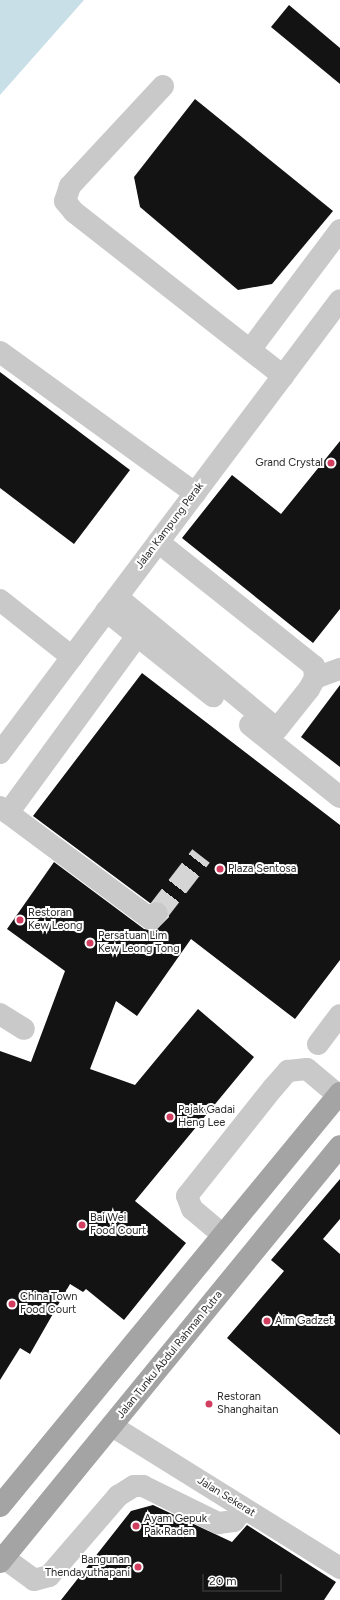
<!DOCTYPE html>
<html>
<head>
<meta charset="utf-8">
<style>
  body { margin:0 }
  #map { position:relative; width:340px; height:1600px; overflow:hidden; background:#fff; font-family:Figtree,sans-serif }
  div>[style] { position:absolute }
  .water>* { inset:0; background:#c8dfe7 }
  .building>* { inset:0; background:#131313 }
  .minor-tunnel>* { height:22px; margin-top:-11px; transform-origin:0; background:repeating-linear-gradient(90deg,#d5d5d5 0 22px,transparent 0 33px) }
  .minor>* { height:22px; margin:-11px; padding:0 11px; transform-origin:11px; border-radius:11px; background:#c9c9c9 }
  .major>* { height:22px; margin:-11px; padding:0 11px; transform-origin:11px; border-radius:11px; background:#a4a4a4 }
  .dots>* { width:11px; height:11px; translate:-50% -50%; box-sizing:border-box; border:2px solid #fff; border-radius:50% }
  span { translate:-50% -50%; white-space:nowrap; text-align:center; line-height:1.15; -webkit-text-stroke:4px #fff; paint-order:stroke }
  .poi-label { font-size:11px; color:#2c2c2c }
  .right { translate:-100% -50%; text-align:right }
  .left { translate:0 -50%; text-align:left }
  .street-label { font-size:11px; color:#2c2c2c }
  .scale { position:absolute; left:202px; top:1574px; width:80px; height:18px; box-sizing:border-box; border:2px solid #2c2c2c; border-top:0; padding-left:5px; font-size:12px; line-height:14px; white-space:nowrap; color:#2c2c2c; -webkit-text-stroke:3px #fff; paint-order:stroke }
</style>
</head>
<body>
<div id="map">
  <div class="water">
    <i style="clip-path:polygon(0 0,84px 0,0 95px)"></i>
  </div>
  <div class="building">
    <i style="clip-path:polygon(289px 5px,340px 48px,340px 84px,271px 27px)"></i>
    <i style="clip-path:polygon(195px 99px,333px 211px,272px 284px,238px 290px,140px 207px,134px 177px)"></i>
    <i style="clip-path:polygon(0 372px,130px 470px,74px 544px,0 488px)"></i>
    <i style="clip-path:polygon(340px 441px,340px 609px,313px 643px,182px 538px,232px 475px,281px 514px)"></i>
    <i style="clip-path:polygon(142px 673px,340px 825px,340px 960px,295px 1019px,191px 939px,137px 1016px,116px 1001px,90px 1069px,135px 1085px,198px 1009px,254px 1057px,135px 1201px,186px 1243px,124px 1320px,86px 1289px,83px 1292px,70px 1284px,30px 1354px,20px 1348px,0 1380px,0 1051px,31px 1062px,65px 971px,7px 929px,54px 862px,144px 929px,155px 931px,169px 917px,166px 904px,150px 903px,33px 816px)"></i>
    <i style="clip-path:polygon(340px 685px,340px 767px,301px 737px)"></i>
    <i style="clip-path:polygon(340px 1179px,340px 1219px,323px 1239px,340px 1254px,340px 1435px,227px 1338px,284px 1271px,271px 1260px)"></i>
    <i style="clip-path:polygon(153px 1505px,232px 1542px,247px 1525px,336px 1582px,324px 1600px,61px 1600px,131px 1511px)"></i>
  </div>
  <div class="minor-tunnel">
    <i style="left:157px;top:913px;width:72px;rotate:-52.3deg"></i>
  </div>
  <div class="minor">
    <i style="left:163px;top:86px;width:137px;rotate:132.9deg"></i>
    <i style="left:70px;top:186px;width:16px;rotate:108deg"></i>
    <i style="left:65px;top:201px;width:14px;rotate:51deg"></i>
    <i style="left:74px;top:212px;width:266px;rotate:38.1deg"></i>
    <i style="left:250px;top:350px;width:150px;rotate:-53.1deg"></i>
    <i style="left:0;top:352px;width:241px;rotate:35.9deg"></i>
    <i style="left:117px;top:597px;width:207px;rotate:39.5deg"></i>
    <i style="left:277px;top:729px;width:51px;rotate:-51.3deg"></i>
    <i style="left:309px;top:689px;width:13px;rotate:-61deg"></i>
    <i style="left:315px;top:678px;width:12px;rotate:-95deg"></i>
    <i style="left:314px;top:666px;width:199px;rotate:-141.5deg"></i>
    <i style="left:0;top:600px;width:92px;rotate:38.4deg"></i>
    <i style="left:106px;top:611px;width:137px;rotate:38.5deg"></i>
    <i style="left:315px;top:678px;width:27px;rotate:-20deg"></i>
    <i style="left:250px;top:725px;width:115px;rotate:38.7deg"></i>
    <i style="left:0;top:753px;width:566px;rotate:-53.11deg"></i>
    <i style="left:0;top:807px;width:188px;rotate:36.6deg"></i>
    <i style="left:151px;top:919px;width:8px;rotate:-45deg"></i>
    <i style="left:8px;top:813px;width:219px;rotate:-53.9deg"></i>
    <i style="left:0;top:1014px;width:28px;rotate:32deg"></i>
    <i style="left:318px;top:1044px;width:36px;rotate:-53deg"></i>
    <i style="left:223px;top:1235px;width:40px;rotate:-140deg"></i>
    <i style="left:192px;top:1209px;width:14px;rotate:-111deg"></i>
    <i style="left:187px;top:1196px;width:138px;rotate:-51.5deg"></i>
    <i style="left:273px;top:1088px;width:23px;rotate:-49deg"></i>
    <i style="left:288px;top:1071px;width:19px;rotate:-6deg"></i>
    <i style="left:307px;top:1069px;width:40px;rotate:40deg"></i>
    <i style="left:112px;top:1426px;width:269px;rotate:31.9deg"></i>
    <i style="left:4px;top:1558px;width:37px;rotate:36deg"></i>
    <i style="left:34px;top:1580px;width:16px;rotate:-15deg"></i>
    <i style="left:49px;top:1576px;width:106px;rotate:-49.2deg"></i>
    <i style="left:118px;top:1496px;width:19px;rotate:-32deg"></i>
    <i style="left:134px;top:1486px;width:9px"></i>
    <i style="left:143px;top:1486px;width:84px;rotate:26.3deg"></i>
    <i style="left:218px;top:1523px;width:16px;rotate:-7deg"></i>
    <i style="left:234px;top:1521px;width:16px;rotate:-55deg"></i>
  </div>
  <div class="major">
    <i style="left:0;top:1506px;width:535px;rotate:-50.54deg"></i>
    <i style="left:0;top:1562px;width:537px;rotate:-50.74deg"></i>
  </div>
  <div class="dots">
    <i style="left:331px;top:463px;background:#d23e60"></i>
    <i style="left:220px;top:869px;background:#d23e60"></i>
    <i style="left:20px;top:920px;background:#d23e60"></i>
    <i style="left:90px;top:943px;background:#d23e60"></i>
    <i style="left:170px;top:1117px;background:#d23e60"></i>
    <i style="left:82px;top:1225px;background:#d23e60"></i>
    <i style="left:12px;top:1304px;background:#d23e60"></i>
    <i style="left:267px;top:1321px;background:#d23e60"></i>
    <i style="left:209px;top:1404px;background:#d23e60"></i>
    <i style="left:136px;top:1526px;background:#d23e60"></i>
    <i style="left:138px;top:1567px;background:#d23e60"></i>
  </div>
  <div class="poi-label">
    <span class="right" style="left:323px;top:463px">Grand Crystal</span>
    <span class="left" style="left:228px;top:869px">Plaza Sentosa</span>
    <span class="left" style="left:28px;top:920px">Restoran<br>Kew Leong</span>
    <span class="left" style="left:98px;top:943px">Persatuan Lim<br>Kew Leong Tong</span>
    <span class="left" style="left:178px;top:1117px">Pajak Gadai<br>Heng Lee</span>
    <span class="left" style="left:90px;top:1225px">Bai Wei<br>Food Court</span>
    <span class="left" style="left:20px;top:1304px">China Town<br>Food Court</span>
    <span class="left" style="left:275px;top:1321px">Aim Gadzet</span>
    <span class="left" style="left:217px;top:1404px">Restoran<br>Shanghaitan</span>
    <span class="left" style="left:144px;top:1526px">Ayam Gepuk<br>Pak Raden</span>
    <span class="right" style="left:130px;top:1567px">Bangunan<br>Thendayuthapani</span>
  </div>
  <div class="street-label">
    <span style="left:170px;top:526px;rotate:-53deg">Jalan Kampung Perak</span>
    <span style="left:170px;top:1355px;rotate:-51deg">Jalan Tunku Abdul Rahman Putra</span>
    <span style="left:226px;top:1497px;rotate:32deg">Jalan Sekerat</span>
  </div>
  <div class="scale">20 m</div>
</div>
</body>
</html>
